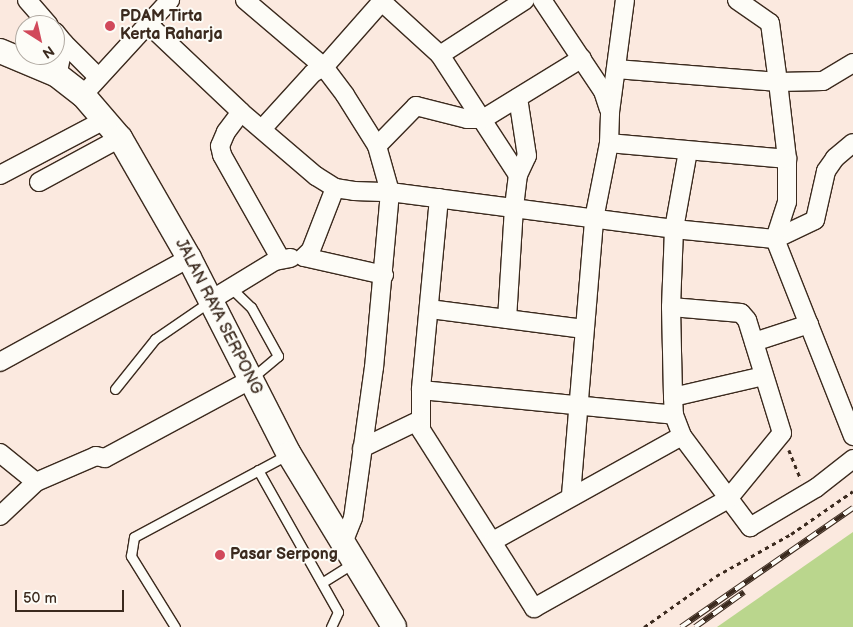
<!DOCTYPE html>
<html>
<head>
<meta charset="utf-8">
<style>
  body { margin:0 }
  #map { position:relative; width:853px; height:627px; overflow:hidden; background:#fbe9df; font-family:"Balsamiq Sans",sans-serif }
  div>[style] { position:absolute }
  .green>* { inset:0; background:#bad68d }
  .path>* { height:2.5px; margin-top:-1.25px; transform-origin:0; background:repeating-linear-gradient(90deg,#3b2a1e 0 4px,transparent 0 8px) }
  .roads { filter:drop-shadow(1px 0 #3b2a1e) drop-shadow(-1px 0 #3b2a1e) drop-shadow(0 1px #3b2a1e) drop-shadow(0 -1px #3b2a1e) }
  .lane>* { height:9px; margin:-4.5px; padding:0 4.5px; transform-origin:4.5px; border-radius:4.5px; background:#fdfcf7 }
  .street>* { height:18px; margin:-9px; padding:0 9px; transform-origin:9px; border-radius:9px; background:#fdfcf7 }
  .secondary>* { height:24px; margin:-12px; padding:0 12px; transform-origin:12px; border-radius:12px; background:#fdfcf7 }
  .rail>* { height:5.5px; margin-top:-2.75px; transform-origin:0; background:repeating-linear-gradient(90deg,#fdfcf7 0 11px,#3b2a1e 0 22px); box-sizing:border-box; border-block:1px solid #3b2a1e }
  .dots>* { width:14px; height:14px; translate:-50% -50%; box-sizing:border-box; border:2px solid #fdfcf7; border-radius:50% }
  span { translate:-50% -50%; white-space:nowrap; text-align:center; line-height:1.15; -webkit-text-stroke:4px #fdfcf7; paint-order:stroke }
  .poi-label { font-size:16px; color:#3b2a1e; font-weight:700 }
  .left { translate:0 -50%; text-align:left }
  .street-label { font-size:16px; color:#3b2a1e }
  .north { position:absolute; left:15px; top:15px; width:50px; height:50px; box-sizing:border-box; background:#fdfcf7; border:1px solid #afa8a0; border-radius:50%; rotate:145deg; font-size:14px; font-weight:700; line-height:20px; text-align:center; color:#3b2a1e }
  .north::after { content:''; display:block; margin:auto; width:18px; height:22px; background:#d1495b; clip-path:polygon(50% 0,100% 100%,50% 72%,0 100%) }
  .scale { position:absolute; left:15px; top:590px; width:109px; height:22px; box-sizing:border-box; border:2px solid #3b2a1e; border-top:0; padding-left:6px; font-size:15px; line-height:18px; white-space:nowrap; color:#3b2a1e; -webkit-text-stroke:4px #fdfcf7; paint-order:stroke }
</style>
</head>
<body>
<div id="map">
  <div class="green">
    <i style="clip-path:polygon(853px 532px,853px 627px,717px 627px)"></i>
  </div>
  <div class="path">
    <i style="left:789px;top:450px;width:32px;rotate:68deg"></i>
    <i style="left:644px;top:627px;width:88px;rotate:-35.3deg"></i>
    <i style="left:716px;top:576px;width:86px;rotate:-29.2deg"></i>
    <i style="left:791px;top:534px;width:75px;rotate:-34.7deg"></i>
  </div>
  <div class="roads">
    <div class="lane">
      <i style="left:231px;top:288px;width:28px;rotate:44deg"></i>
      <i style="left:251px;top:307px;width:56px;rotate:61.1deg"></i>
      <i style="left:278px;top:356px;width:34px;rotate:140deg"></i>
      <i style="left:115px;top:389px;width:64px;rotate:-51.3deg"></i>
      <i style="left:155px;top:339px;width:65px;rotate:-34.4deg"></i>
      <i style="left:258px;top:470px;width:163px;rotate:60.6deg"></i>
      <i style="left:338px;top:612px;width:17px;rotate:115deg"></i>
      <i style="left:323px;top:582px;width:36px;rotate:-32deg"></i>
      <i style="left:175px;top:627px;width:84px;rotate:-121.8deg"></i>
      <i style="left:131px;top:556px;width:19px;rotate:-81deg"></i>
      <i style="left:134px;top:537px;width:176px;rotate:-28.2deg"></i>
    </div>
    <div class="street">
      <i style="left:27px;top:0;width:33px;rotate:49deg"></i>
      <i style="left:245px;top:0;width:104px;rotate:40.3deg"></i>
      <i style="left:324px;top:67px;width:35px;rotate:53deg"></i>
      <i style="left:345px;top:95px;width:60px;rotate:57.9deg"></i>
      <i style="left:377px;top:146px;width:48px;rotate:74.2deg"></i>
      <i style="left:390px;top:192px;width:176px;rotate:95.2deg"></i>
      <i style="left:374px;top:367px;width:152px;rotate:97.9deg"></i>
      <i style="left:353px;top:518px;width:27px;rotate:112deg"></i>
      <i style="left:380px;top:0;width:81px;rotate:42.5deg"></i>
      <i style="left:440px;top:55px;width:143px;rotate:57deg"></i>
      <i style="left:542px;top:0;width:110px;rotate:56.2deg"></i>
      <i style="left:603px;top:91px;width:19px;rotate:72deg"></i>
      <i style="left:737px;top:0;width:40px;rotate:34.9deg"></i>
      <i style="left:770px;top:23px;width:60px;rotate:82.3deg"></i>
      <i style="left:778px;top:82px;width:45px;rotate:-1.3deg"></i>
      <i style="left:823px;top:81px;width:35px;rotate:-31deg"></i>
      <i style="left:147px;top:23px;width:129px;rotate:43.4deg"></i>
      <i style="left:241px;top:112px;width:99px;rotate:40.5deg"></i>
      <i style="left:316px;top:176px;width:22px;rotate:32deg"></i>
      <i style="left:335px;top:188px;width:19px;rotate:9deg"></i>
      <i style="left:354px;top:191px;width:36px;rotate:2deg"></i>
      <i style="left:390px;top:192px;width:286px;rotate:7.4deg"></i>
      <i style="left:674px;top:229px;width:101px;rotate:5.7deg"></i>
      <i style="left:775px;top:239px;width:44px;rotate:-25.4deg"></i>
      <i style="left:815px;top:220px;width:50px;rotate:-77.3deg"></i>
      <i style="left:826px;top:171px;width:16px;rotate:-55deg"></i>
      <i style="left:835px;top:158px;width:23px;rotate:-40deg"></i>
      <i style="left:55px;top:32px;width:14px;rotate:51deg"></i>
      <i style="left:64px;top:43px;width:33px;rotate:102deg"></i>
      <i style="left:64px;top:43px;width:48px;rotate:45deg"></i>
      <i style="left:440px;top:55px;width:101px;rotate:-32.9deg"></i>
      <i style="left:616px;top:69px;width:163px;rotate:4.6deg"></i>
      <i style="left:778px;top:82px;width:78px;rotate:83.3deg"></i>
      <i style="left:787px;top:159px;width:43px;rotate:90deg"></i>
      <i style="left:787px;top:202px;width:39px;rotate:108deg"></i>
      <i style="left:775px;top:239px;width:212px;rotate:68.4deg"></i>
      <i style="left:83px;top:95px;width:129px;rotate:-47.5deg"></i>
      <i style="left:241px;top:112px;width:25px;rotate:127deg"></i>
      <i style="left:226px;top:132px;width:15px;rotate:113deg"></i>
      <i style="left:220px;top:146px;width:9px;rotate:77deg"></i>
      <i style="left:222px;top:155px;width:118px;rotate:60.6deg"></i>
      <i style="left:262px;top:129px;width:76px;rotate:-47.7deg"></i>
      <i style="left:313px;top:73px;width:13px;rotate:-29deg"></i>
      <i style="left:324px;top:67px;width:89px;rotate:-48.6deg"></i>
      <i style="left:609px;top:143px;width:179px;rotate:5.1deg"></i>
      <i style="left:377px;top:146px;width:56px;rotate:-45.7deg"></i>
      <i style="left:416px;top:106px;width:53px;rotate:14.3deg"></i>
      <i style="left:467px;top:119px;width:16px"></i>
      <i style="left:483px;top:119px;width:116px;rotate:-31.6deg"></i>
      <i style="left:688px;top:151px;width:79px;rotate:100.2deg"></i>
      <i style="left:674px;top:229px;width:78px;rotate:92.2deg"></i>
      <i style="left:671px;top:307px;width:90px;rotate:88.7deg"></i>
      <i style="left:673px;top:397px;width:18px;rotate:87deg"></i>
      <i style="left:674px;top:415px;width:22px;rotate:69deg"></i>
      <i style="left:682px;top:436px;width:114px;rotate:53.2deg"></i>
      <i style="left:750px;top:527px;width:77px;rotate:-30.6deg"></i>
      <i style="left:816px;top:488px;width:47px;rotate:-38.1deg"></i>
      <i style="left:0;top:175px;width:120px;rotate:-27.8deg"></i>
      <i style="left:39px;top:182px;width:92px;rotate:-28.5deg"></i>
      <i style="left:335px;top:188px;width:66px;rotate:111.2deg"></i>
      <i style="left:311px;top:250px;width:10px;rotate:135deg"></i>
      <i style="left:304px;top:257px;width:82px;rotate:12.7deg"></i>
      <i style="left:439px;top:198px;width:193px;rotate:95.4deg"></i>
      <i style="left:421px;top:390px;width:40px;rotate:90deg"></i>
      <i style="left:421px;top:430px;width:211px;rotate:57.6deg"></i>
      <i style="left:534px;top:608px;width:223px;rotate:-29.3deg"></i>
      <i style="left:728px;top:499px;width:85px;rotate:-50.7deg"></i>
      <i style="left:782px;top:433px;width:118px;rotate:-107.2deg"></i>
      <i style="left:747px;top:320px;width:9px;rotate:-131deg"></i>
      <i style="left:741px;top:313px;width:70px;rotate:-175.1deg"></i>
      <i style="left:211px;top:300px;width:75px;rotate:-31.4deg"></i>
      <i style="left:275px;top:261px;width:16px;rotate:-11deg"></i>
      <i style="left:430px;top:309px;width:154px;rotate:7.4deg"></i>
      <i style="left:507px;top:319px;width:112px;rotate:-86.4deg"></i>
      <i style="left:514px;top:207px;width:32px;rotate:-83deg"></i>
      <i style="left:518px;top:175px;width:21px;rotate:-65deg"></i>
      <i style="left:527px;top:156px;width:59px;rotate:-98.8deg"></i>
      <i style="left:754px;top:342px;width:58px;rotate:-18.1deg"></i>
      <i style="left:0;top:362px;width:216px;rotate:-28.8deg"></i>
      <i style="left:421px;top:390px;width:254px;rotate:5.6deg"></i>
      <i style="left:673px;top:397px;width:92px;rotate:-13.1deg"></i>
      <i style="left:362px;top:448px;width:64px;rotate:-25.8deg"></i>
      <i style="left:0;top:453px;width:46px;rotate:38.9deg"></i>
      <i style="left:571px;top:495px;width:277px;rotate:-85.2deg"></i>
      <i style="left:594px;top:219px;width:77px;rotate:-78.8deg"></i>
      <i style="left:609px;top:143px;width:31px;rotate:-88deg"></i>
      <i style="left:610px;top:112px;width:113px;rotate:-82.4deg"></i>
      <i style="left:0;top:516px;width:50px;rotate:-43.4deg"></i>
      <i style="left:36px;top:482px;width:65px;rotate:-23.4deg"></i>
      <i style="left:96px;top:456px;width:9px;rotate:13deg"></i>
      <i style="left:105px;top:458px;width:165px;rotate:-28.3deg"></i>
      <i style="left:493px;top:541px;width:216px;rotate:-29.1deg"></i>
    </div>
    <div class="secondary">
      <i style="left:0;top:51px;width:62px;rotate:22.8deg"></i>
      <i style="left:57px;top:75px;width:33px;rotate:38deg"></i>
      <i style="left:83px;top:95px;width:57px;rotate:49.3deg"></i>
      <i style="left:120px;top:138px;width:138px;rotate:60.1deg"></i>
      <i style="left:189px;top:258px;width:220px;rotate:63deg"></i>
      <i style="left:289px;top:454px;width:202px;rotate:58.7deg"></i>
    </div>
  </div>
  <div class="rail">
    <i style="left:681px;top:627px;width:209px;rotate:-34.7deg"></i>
    <i style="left:695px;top:627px;width:60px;rotate:-35.5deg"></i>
  </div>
  <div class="dots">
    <i style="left:110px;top:26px;background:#d1495b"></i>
    <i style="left:220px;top:555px;background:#d1495b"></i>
  </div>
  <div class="poi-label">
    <span class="left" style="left:120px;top:26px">PDAM Tirta<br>Kerta Raharja</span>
    <span class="left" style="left:230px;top:555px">Pasar Serpong</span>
  </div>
  <div class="street-label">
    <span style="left:218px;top:317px;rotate:63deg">JALAN RAYA SERPONG</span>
  </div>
  <div class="north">N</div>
  <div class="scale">50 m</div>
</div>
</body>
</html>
